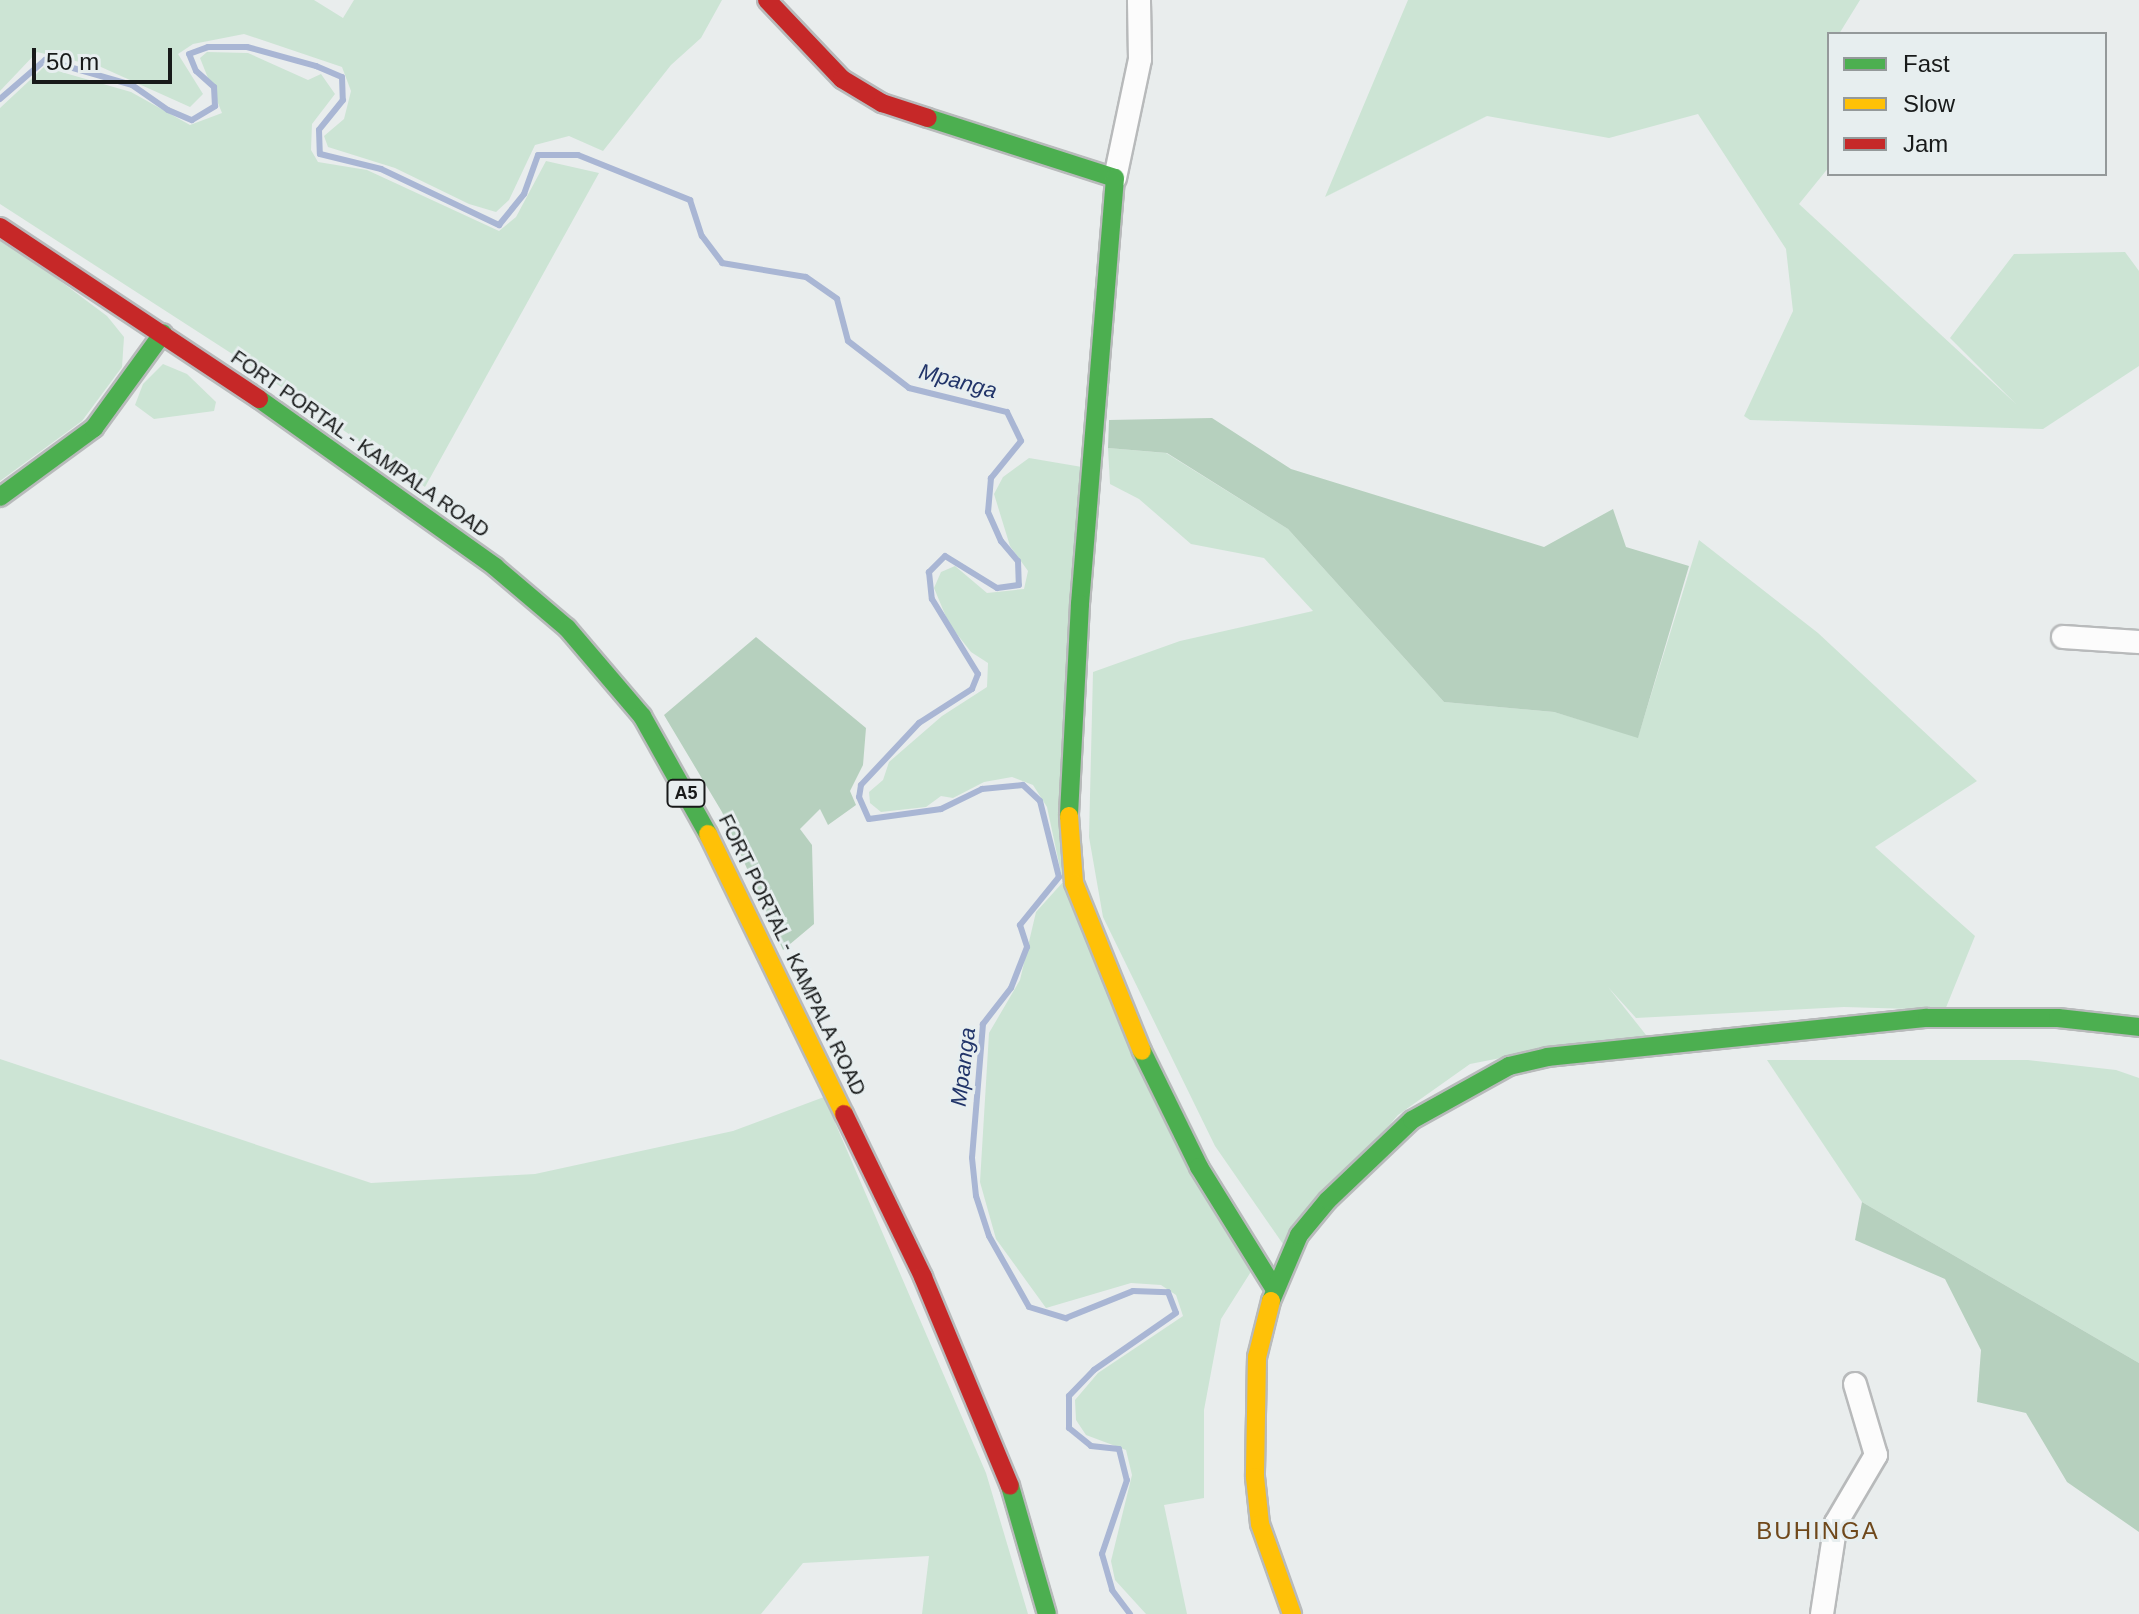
<!DOCTYPE html>
<html>
<head>
<meta charset="utf-8">
<style>
  body { margin:0 }
  #map { position:relative; width:2139px; height:1614px; overflow:hidden; background:#e9eded; font-family:Helvetica,sans-serif }
  div>[style] { position:absolute }
  .green>* { inset:0; background:#cce4d4 }
  .forest>* { inset:0; background:#b6d0be }
  .stream>* { height:6px; margin:-3px; padding:0 3px; transform-origin:3px; border-radius:3px; background:#a9b6d4 }
  .roads { filter:drop-shadow(2px 0 #b8babb) drop-shadow(-2px 0 #b8babb) drop-shadow(0 2px #b8babb) drop-shadow(0 -2px #b8babb) }
  .street>* { height:22px; margin:-11px; padding:0 11px; transform-origin:11px; border-radius:11px; background:#fcfcfc }
  .fast>* { height:18px; margin:-9px; padding:0 9px; transform-origin:9px; border-radius:9px; background:#4caf50 }
  .slow>* { height:18px; margin:-9px; padding:0 9px; transform-origin:9px; border-radius:9px; background:#ffc107 }
  .jam>* { height:18px; margin:-9px; padding:0 9px; transform-origin:9px; border-radius:9px; background:#c62828 }
  span { translate:-50% -50%; white-space:nowrap; text-align:center; line-height:1.15; -webkit-text-stroke:6px #e7eeef; paint-order:stroke }
  .shield-label span { padding:2px 6px; background:#e7eeef; border:2px solid; border-radius:6px; -webkit-text-stroke-width:0 }
  .shield-label { font-size:18px; color:#181a1a; font-weight:700 }
  .street-label { font-size:20px; color:#181a1a }
  .water-label { font-size:22px; color:#213469; font-style:italic }
  .quarter-label { font-size:24px; color:#6f481b; letter-spacing:2px }
  .legend { position:absolute; left:1827px; top:32px; width:280px; height:144px; box-sizing:border-box; background:#e7eeef; border:2px solid #94999a; margin:0; padding:10px 14px; list-style:none; font-size:24px; color:#181a1a }
  .legend li { display:flex; align-items:center; gap:16px; height:40px }
  .legend b { width:40px; border:2px solid #94999a }
  .scale { position:absolute; left:32px; top:48px; width:140px; height:36px; box-sizing:border-box; border:4px solid #181a1a; border-top:0; padding-left:10px; font-size:24px; line-height:28px; white-space:nowrap; color:#181a1a; -webkit-text-stroke:6px #e7eeef; paint-order:stroke }
</style>
</head>
<body>
<div id="map">
  <div class="green">
    <i style="clip-path:polygon(0 0,314px 0,343px 18px,354px 0,722px 0,701px 38px,671px 65px,603px 151px,569px 136px,535px 145px,509px 200px,496px 212px,469px 204px,395px 168px,328px 147px,324px 136px,344px 119px,351px 91px,342px 67px,244px 34px,193px 44px,178px 54px,203px 94px,190px 107px,101px 67px,37px 52px,0 91px)"></i>
    <i style="clip-path:polygon(1408px 0,1860px 0,1839px 34px,1829px 34px,1829px 167px,1799px 204px,2016px 404px,1950px 338px,2014px 254px,2125px 252px,2139px 271px,2139px 366px,2043px 429px,1750px 420px,1744px 416px,1793px 311px,1786px 249px,1698px 114px,1609px 138px,1487px 116px,1325px 197px)"></i>
    <i style="clip-path:polygon(207px 52px,248px 53px,308px 80px,321px 74px,335px 94px,312px 124px,311px 150px,318px 162px,367px 170px,499px 231px,516px 217px,546px 161px,599px 173px,425px 487px,254px 368px,0 204px,0 108px,44px 67px,131px 92px,190px 125px,222px 113px,200px 58px)"></i>
    <i style="clip-path:polygon(0 236px,107px 316px,124px 337px,122px 367px,82px 421px,0 481px)"></i>
    <i style="clip-path:polygon(163px 364px,187px 374px,216px 402px,214px 411px,154px 419px,135px 405px,143px 384px)"></i>
    <i style="clip-path:polygon(1108px 448px,1166px 453px,1288px 529px,1444px 702px,1554px 712px,1638px 737px,1699px 540px,1818px 633px,1977px 781px,1875px 847px,1975px 936px,1945px 1010px,1844px 1007px,1636px 1018px,1608px 987px,1650px 1040px,1551px 1048px,1470px 1064px,1398px 1115px,1285px 1247px,1215px 1146px,1103px 917px,1089px 837px,1093px 672px,1180px 641px,1313px 611px,1264px 558px,1191px 544px,1139px 499px,1110px 484px)"></i>
    <i style="clip-path:polygon(1029px 458px,1082px 467px,1067px 746px,1091px 930px,1252px 1270px,1221px 1319px,1204px 1410px,1204px 1498px,1164px 1505px,1187px 1614px,1146px 1614px,1115px 1580px,1111px 1561px,1132px 1475px,1126px 1450px,1086px 1435px,1076px 1420px,1075px 1400px,1098px 1373px,1183px 1316px,1176px 1295px,1161px 1285px,1131px 1283px,1046px 1308px,996px 1239px,980px 1182px,989px 1033px,1020px 980px,1036px 912px,1063px 882px,1047px 807px,1033px 785px,1012px 777px,984px 782px,953px 798px,941px 796px,926px 807px,881px 812px,870px 803px,869px 792px,883px 780px,889px 762px,942px 716px,987px 687px,988px 663px,971px 652px,949px 624px,934px 588px,941px 572px,955px 566px,987px 593px,1024px 589px,1028px 571px,1010px 546px,994px 494px,1003px 477px)"></i>
    <i style="clip-path:polygon(0 1059px,371px 1183px,535px 1174px,733px 1131px,824px 1097px,986px 1473px,1028px 1614px,922px 1614px,929px 1556px,803px 1563px,761px 1614px,0 1614px)"></i>
    <i style="clip-path:polygon(1767px 1060px,2028px 1060px,2116px 1070px,2139px 1078px,2139px 1363px,1862px 1202px)"></i>
  </div>
  <div class="forest">
    <i style="clip-path:polygon(1212px 418px,1291px 469px,1544px 547px,1613px 509px,1626px 547px,1689px 566px,1638px 738px,1554px 712px,1444px 702px,1288px 529px,1167px 453px,1108px 448px,1109px 420px)"></i>
    <i style="clip-path:polygon(756px 637px,866px 728px,863px 765px,850px 791px,856px 805px,828px 825px,820px 809px,800px 829px,812px 845px,814px 924px,783px 950px,722px 812px,664px 715px)"></i>
    <i style="clip-path:polygon(1862px 1202px,2139px 1363px,2139px 1532px,2067px 1482px,2026px 1413px,1977px 1402px,1981px 1350px,1945px 1279px,1855px 1240px)"></i>
  </div>
  <div class="stream">
    <i style="left:0;top:99px;width:60px;rotate:-40.9deg"></i>
    <i style="left:45px;top:60px;width:91px;rotate:16deg"></i>
    <i style="left:132px;top:85px;width:44px;rotate:34.8deg"></i>
    <i style="left:168px;top:110px;width:26px;rotate:23deg"></i>
    <i style="left:192px;top:120px;width:27px;rotate:-31deg"></i>
    <i style="left:215px;top:106px;width:19px;rotate:-93deg"></i>
    <i style="left:214px;top:87px;width:24px;rotate:-138deg"></i>
    <i style="left:196px;top:71px;width:18px;rotate:-112deg"></i>
    <i style="left:189px;top:54px;width:20px;rotate:-20deg"></i>
    <i style="left:208px;top:47px;width:39px"></i>
    <i style="left:247px;top:47px;width:72px;rotate:15.4deg"></i>
    <i style="left:316px;top:66px;width:28px;rotate:23deg"></i>
    <i style="left:342px;top:77px;width:23px;rotate:88deg"></i>
    <i style="left:343px;top:100px;width:38px;rotate:129deg"></i>
    <i style="left:319px;top:130px;width:24px;rotate:88deg"></i>
    <i style="left:320px;top:154px;width:63px;rotate:13.8deg"></i>
    <i style="left:381px;top:169px;width:131px;rotate:25.4deg"></i>
    <i style="left:499px;top:225px;width:40px;rotate:-51deg"></i>
    <i style="left:524px;top:194px;width:41px;rotate:-70.3deg"></i>
    <i style="left:538px;top:155px;width:40px"></i>
    <i style="left:578px;top:155px;width:121px;rotate:21.9deg"></i>
    <i style="left:690px;top:200px;width:38px;rotate:72deg"></i>
    <i style="left:702px;top:236px;width:34px;rotate:53deg"></i>
    <i style="left:722px;top:263px;width:85px;rotate:9.5deg"></i>
    <i style="left:806px;top:277px;width:38px;rotate:35deg"></i>
    <i style="left:837px;top:299px;width:43px;rotate:75.3deg"></i>
    <i style="left:848px;top:341px;width:77px;rotate:37.6deg"></i>
    <i style="left:909px;top:388px;width:101px;rotate:13.8deg"></i>
    <i style="left:1007px;top:412px;width:32px;rotate:64deg"></i>
    <i style="left:1021px;top:441px;width:48px;rotate:129deg"></i>
    <i style="left:991px;top:478px;width:34px;rotate:95deg"></i>
    <i style="left:988px;top:512px;width:32px;rotate:66deg"></i>
    <i style="left:1001px;top:541px;width:26px;rotate:50deg"></i>
    <i style="left:1018px;top:561px;width:24px;rotate:88deg"></i>
    <i style="left:1019px;top:585px;width:22px;rotate:172deg"></i>
    <i style="left:997px;top:588px;width:61px;rotate:-148.4deg"></i>
    <i style="left:945px;top:556px;width:23px;rotate:135deg"></i>
    <i style="left:929px;top:572px;width:27px;rotate:84deg"></i>
    <i style="left:932px;top:599px;width:88px;rotate:58.5deg"></i>
    <i style="left:978px;top:674px;width:16px;rotate:112deg"></i>
    <i style="left:972px;top:689px;width:63px;rotate:147.3deg"></i>
    <i style="left:919px;top:723px;width:85px;rotate:133.1deg"></i>
    <i style="left:861px;top:785px;width:12px;rotate:99deg"></i>
    <i style="left:859px;top:797px;width:24px;rotate:66deg"></i>
    <i style="left:869px;top:819px;width:73px;rotate:-7.9deg"></i>
    <i style="left:941px;top:809px;width:46px;rotate:-26deg"></i>
    <i style="left:982px;top:789px;width:41px;rotate:-5.6deg"></i>
    <i style="left:1023px;top:785px;width:23px;rotate:43deg"></i>
    <i style="left:1040px;top:801px;width:78px;rotate:76deg"></i>
    <i style="left:1059px;top:877px;width:62px;rotate:129.1deg"></i>
    <i style="left:1020px;top:925px;width:23px;rotate:72deg"></i>
    <i style="left:1027px;top:947px;width:44px;rotate:111.3deg"></i>
    <i style="left:1011px;top:988px;width:46px;rotate:127.9deg"></i>
    <i style="left:983px;top:1024px;width:134px;rotate:94.7deg"></i>
    <i style="left:972px;top:1158px;width:38px;rotate:84deg"></i>
    <i style="left:976px;top:1196px;width:42px;rotate:72deg"></i>
    <i style="left:989px;top:1236px;width:81px;rotate:60.6deg"></i>
    <i style="left:1029px;top:1307px;width:39px;rotate:17deg"></i>
    <i style="left:1066px;top:1318px;width:72px;rotate:-21.9deg"></i>
    <i style="left:1133px;top:1291px;width:35px;rotate:2deg"></i>
    <i style="left:1168px;top:1292px;width:22px;rotate:69deg"></i>
    <i style="left:1176px;top:1313px;width:100px;rotate:145.2deg"></i>
    <i style="left:1094px;top:1370px;width:36px;rotate:134deg"></i>
    <i style="left:1069px;top:1396px;width:32px;rotate:90deg"></i>
    <i style="left:1069px;top:1428px;width:28px;rotate:39deg"></i>
    <i style="left:1091px;top:1446px;width:28px;rotate:6deg"></i>
    <i style="left:1119px;top:1449px;width:32px;rotate:76deg"></i>
    <i style="left:1127px;top:1480px;width:78px;rotate:108.7deg"></i>
    <i style="left:1102px;top:1554px;width:37px;rotate:74deg"></i>
    <i style="left:1112px;top:1590px;width:30px;rotate:53deg"></i>
  </div>
  <div class="roads">
    <div class="street">
      <i style="left:1115px;top:178px;width:122px;rotate:-78.1deg"></i>
      <i style="left:1140px;top:59px;width:59px;rotate:-91deg"></i>
      <i style="left:2063px;top:637px;width:76px;rotate:3.8deg"></i>
      <i style="left:1822px;top:1614px;width:92px;rotate:-81.3deg"></i>
      <i style="left:1836px;top:1523px;width:79px;rotate:-59.5deg"></i>
      <i style="left:1876px;top:1455px;width:74px;rotate:-106.5deg"></i>
    </div>
    <div class="fast">
      <i style="left:928px;top:118px;width:196px;rotate:17.8deg"></i>
      <i style="left:1115px;top:178px;width:427px;rotate:94.7deg"></i>
      <i style="left:1080px;top:604px;width:212px;rotate:93deg"></i>
      <i style="left:259px;top:399px;width:290px;rotate:35.4deg"></i>
      <i style="left:495px;top:567px;width:94px;rotate:40.3deg"></i>
      <i style="left:567px;top:628px;width:116px;rotate:49.6deg"></i>
      <i style="left:642px;top:716px;width:135px;rotate:60.8deg"></i>
      <i style="left:0;top:497px;width:117px;rotate:-36.3deg"></i>
      <i style="left:94px;top:428px;width:117px;rotate:-54deg"></i>
      <i style="left:1142px;top:1051px;width:129px;rotate:63.8deg"></i>
      <i style="left:1199px;top:1167px;width:142px;rotate:58.2deg"></i>
      <i style="left:1271px;top:1301px;width:72px;rotate:-67deg"></i>
      <i style="left:1299px;top:1235px;width:45px;rotate:-50.4deg"></i>
      <i style="left:1328px;top:1200px;width:116px;rotate:-43.6deg"></i>
      <i style="left:1412px;top:1120px;width:111px;rotate:-29.1deg"></i>
      <i style="left:1509px;top:1066px;width:39px;rotate:-13deg"></i>
      <i style="left:1547px;top:1057px;width:382px;rotate:-5.9deg"></i>
      <i style="left:1927px;top:1018px;width:131px"></i>
      <i style="left:2058px;top:1018px;width:81px;rotate:6.3deg"></i>
      <i style="left:1010px;top:1486px;width:133px;rotate:73.9deg"></i>
    </div>
    <div class="slow">
      <i style="left:1069px;top:816px;width:67px;rotate:85.7deg"></i>
      <i style="left:1074px;top:883px;width:181px;rotate:68deg"></i>
      <i style="left:708px;top:834px;width:311px;rotate:64.1deg"></i>
      <i style="left:1271px;top:1301px;width:58px;rotate:104deg"></i>
      <i style="left:1257px;top:1357px;width:120px;rotate:91deg"></i>
      <i style="left:1255px;top:1477px;width:47px;rotate:83.9deg"></i>
      <i style="left:1260px;top:1524px;width:96px;rotate:70.4deg"></i>
    </div>
    <div class="jam">
      <i style="left:767px;top:0;width:109px;rotate:46.5deg"></i>
      <i style="left:842px;top:79px;width:47px;rotate:31deg"></i>
      <i style="left:882px;top:103px;width:48px;rotate:18.1deg"></i>
      <i style="left:0;top:227px;width:311px;rotate:33.6deg"></i>
      <i style="left:844px;top:1114px;width:181px;rotate:64.1deg"></i>
      <i style="left:923px;top:1277px;width:226px;rotate:67.4deg"></i>
    </div>
  </div>
  <div class="shield-label">
    <span style="left:686px;top:793px">A5</span>
  </div>
  <div class="street-label">
    <span style="left:360px;top:444px;rotate:35deg">FORT PORTAL - KAMPALA ROAD</span>
    <span style="left:792px;top:955px;rotate:64deg">FORT PORTAL - KAMPALA ROAD</span>
  </div>
  <div class="water-label">
    <span style="left:958px;top:381px;rotate:15deg">Mpanga</span>
    <span style="left:963px;top:1067px;rotate:-83deg">Mpanga</span>
  </div>
  <div class="quarter-label">
    <span style="left:1818px;top:1531px">BUHINGA</span>
  </div>
  <ul class="legend">
  <li><b style="height:10px;background:#4caf50"></b>Fast</li>
  <li><b style="height:10px;background:#ffc107"></b>Slow</li>
  <li><b style="height:10px;background:#c62828"></b>Jam</li>
  </ul>
  <div class="scale">50 m</div>
</div>
</body>
</html>
